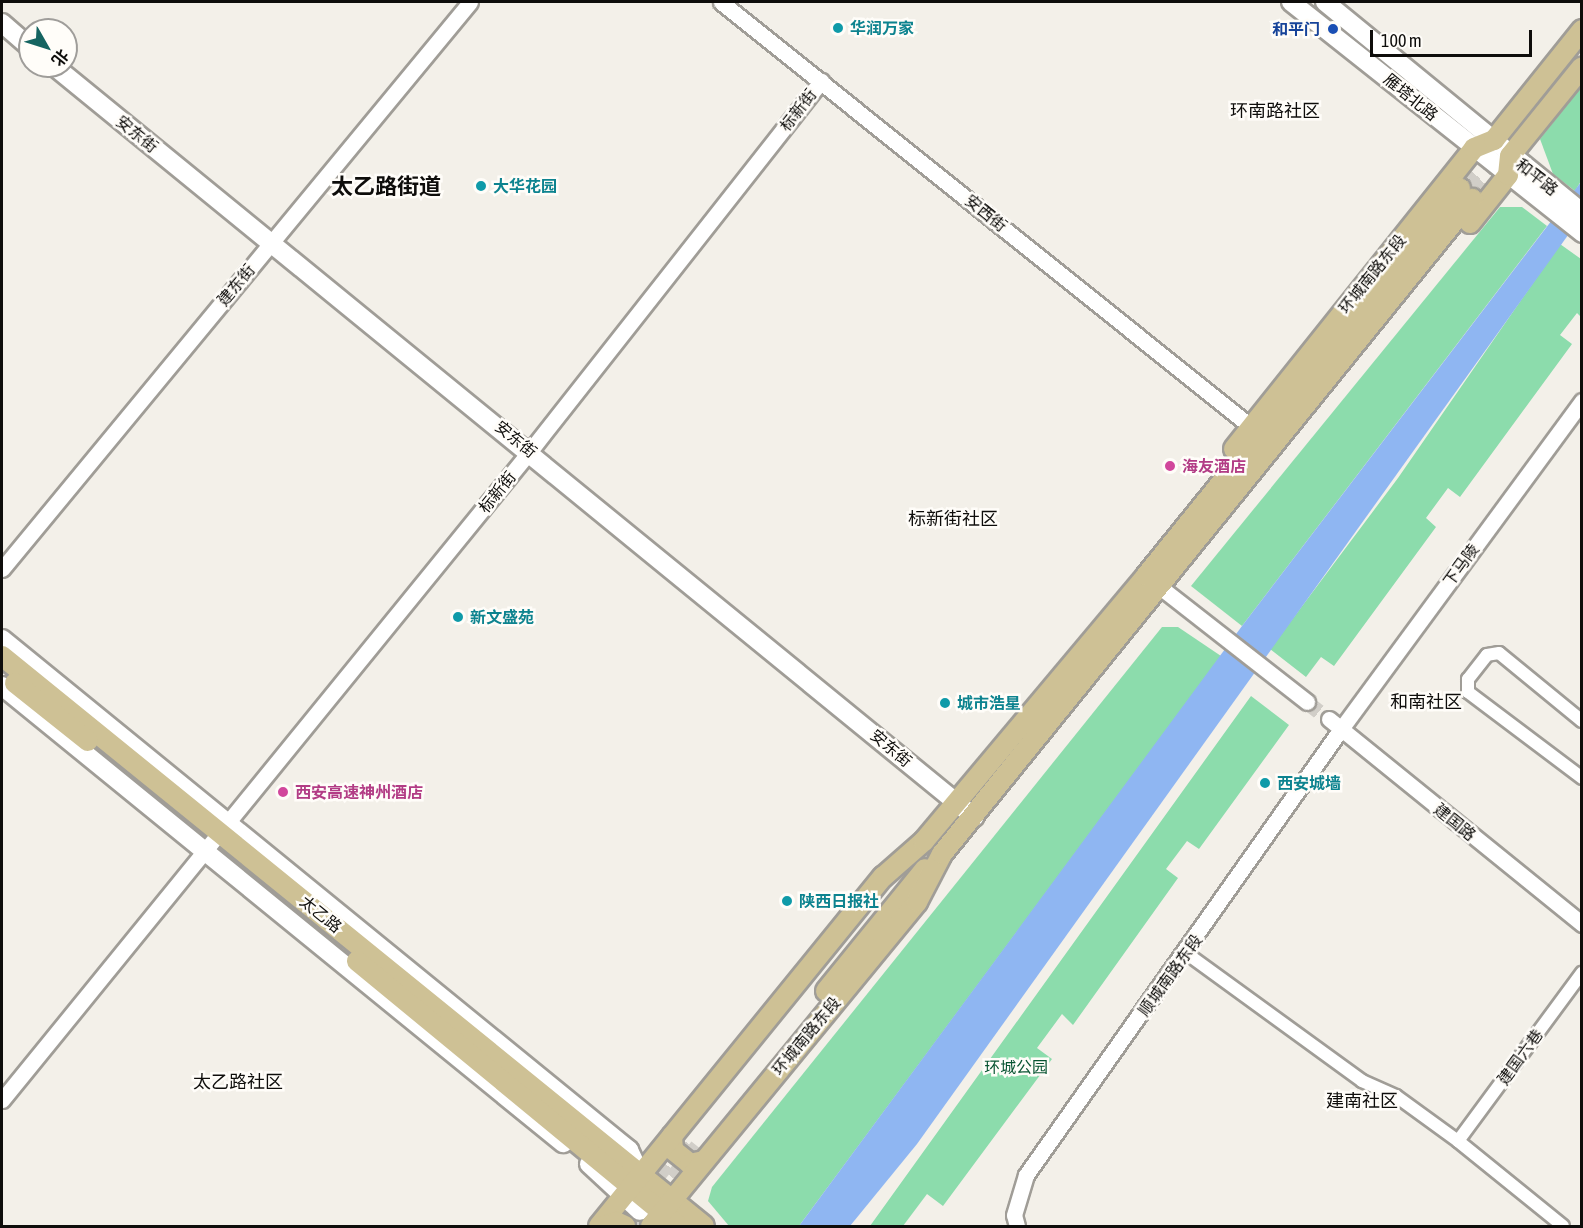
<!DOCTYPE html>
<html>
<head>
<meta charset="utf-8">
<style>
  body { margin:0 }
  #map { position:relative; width:1583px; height:1228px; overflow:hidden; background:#f3f0e9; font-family:"Asap Condensed","Noto Sans SC",sans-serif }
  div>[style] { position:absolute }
  .green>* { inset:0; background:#8cdcac }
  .water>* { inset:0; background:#8fb6f2 }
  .tertiary-tunnel>* { height:15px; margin-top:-7.5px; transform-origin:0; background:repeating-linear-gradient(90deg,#d1cec8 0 15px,transparent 0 23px) }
  .primary-tunnel>* { height:20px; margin-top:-10px; transform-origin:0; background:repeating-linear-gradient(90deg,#d1cec8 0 20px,transparent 0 30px) }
  .roads { filter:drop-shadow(2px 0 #a09d97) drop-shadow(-2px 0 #a09d97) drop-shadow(0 2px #a09d97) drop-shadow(0 -2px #a09d97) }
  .minor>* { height:12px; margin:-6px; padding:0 6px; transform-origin:6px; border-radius:6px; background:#fff }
  .tertiary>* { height:15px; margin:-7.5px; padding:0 7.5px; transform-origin:7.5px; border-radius:7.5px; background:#fff }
  .secondary>* { height:18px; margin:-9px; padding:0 9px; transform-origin:9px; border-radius:9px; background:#fff }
  .primary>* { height:20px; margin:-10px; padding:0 10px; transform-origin:10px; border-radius:10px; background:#cec195 }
  .dots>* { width:16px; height:16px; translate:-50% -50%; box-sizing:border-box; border:3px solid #fffdf9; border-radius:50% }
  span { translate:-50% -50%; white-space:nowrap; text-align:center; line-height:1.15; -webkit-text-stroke:5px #fffdf9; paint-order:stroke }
  .culture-label { font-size:16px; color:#0d838f; font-weight:700 }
  .left { translate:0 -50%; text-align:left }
  .transit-label { font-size:16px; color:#164399; font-weight:700 }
  .right { translate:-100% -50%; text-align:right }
  .street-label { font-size:16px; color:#0e0d0b }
  .hotel-label { font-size:16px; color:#b23c85; font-weight:700 }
  .park-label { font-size:16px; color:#085432 }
  .neighbourhood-label { font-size:18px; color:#0e0d0b }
  .district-label { font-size:22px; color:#0e0d0b; font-weight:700 }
  .frame { position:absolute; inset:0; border:3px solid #0e0d0b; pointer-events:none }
  .north { position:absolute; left:18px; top:18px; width:60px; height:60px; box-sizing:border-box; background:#fffdf9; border:2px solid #9f9d9a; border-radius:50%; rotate:129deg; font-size:16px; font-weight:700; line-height:24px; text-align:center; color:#0e0d0b }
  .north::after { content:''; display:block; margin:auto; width:21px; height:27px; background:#156461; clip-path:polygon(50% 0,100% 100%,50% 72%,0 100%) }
  .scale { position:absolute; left:1370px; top:30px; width:162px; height:27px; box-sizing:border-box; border:3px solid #0e0d0b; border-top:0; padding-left:8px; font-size:18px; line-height:21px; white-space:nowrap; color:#0e0d0b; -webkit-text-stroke:4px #fffdf9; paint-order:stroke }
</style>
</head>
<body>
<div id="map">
  <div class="green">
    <i style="clip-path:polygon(1581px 87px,1581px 181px,1575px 191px,1553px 174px,1540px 139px)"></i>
    <i style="clip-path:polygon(1500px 207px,1522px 207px,1547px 226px,1242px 626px,1191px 586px)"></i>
    <i style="clip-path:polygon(1560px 244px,1581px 259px,1581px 317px,1577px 313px,1560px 335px,1572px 344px,1460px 497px,1448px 488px,1426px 518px,1436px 527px,1334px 666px,1321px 657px,1306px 677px,1270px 649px,1398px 478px)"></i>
    <i style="clip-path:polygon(1162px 627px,1178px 627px,1221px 656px,799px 1226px,729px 1226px,708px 1201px,712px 1187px)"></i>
    <i style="clip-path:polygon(1251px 696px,1289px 725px,1199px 849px,1187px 841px,1166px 869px,1178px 878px,1073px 1025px,1062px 1014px,1037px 1048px,1052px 1059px,943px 1206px,927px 1194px,903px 1226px,870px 1226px)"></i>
  </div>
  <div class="water">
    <i style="clip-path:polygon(1581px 182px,1581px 217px,917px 1144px,850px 1226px,799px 1226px,1242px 626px)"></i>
  </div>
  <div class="tertiary-tunnel">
    <i style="left:1307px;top:702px;width:28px;rotate:38deg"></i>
  </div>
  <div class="primary-tunnel">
    <i style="left:1460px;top:188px;width:55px;rotate:-50.9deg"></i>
    <i style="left:1472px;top:199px;width:57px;rotate:-50.7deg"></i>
    <i style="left:615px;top:1226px;width:114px;rotate:-51.4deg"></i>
    <i style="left:637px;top:1226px;width:100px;rotate:-51.5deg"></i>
  </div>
  <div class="roads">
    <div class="minor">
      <i style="left:1582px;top:721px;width:107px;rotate:-140.7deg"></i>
      <i style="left:1499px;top:653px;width:12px;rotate:171deg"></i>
      <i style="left:1487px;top:655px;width:31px;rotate:128deg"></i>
      <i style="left:1468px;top:679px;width:13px;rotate:90deg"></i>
      <i style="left:1468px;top:692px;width:143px;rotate:37deg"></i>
      <i style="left:1186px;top:953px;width:218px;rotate:36deg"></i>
      <i style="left:1362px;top:1081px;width:37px;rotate:24deg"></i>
      <i style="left:1396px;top:1096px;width:77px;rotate:36deg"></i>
      <i style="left:1458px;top:1141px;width:135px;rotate:39deg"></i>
      <i style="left:1458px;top:1141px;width:209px;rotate:-53.6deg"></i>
    </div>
    <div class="tertiary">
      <i style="left:721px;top:2px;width:678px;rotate:38.71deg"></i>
      <i style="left:2px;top:569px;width:735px;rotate:-50.46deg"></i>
      <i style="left:1151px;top:580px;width:198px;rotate:38deg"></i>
      <i style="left:1329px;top:719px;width:326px;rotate:39deg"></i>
      <i style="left:2px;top:1100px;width:837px;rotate:-50.87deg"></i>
      <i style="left:530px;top:451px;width:471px;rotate:-51.8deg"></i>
      <i style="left:1017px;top:1226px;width:11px;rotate:-105deg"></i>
      <i style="left:1014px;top:1215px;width:42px;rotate:-73.3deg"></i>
      <i style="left:1026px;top:1175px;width:546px;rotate:-54.77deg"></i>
      <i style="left:1341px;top:729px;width:407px;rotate:-53.7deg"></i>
    </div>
    <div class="secondary">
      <i style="left:1291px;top:2px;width:372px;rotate:38.4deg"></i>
      <i style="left:1325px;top:2px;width:332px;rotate:39.3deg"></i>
      <i style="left:2px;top:23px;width:37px;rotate:41deg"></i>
      <i style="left:54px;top:66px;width:1188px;rotate:39.22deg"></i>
      <i style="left:2px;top:639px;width:809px;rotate:39.18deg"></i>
      <i style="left:629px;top:1150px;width:26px;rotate:65deg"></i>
      <i style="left:2px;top:686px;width:724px;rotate:39.17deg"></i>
      <i style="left:589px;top:1164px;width:69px;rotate:42.7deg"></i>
    </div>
    <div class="primary">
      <i style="left:1470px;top:223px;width:61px;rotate:-51.6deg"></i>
      <i style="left:1508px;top:175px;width:19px;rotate:-84deg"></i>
      <i style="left:1510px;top:156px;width:114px;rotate:-51deg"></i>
      <i style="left:1234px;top:449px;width:385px;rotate:-51.4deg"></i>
      <i style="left:1474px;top:148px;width:22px;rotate:-22deg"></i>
      <i style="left:1494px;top:140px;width:141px;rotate:-51.3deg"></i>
      <i style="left:2px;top:656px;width:904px;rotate:39.08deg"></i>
      <i style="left:15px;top:683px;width:93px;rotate:38.5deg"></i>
      <i style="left:357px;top:961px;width:417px;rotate:39.5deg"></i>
      <i style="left:826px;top:991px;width:157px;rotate:-50.9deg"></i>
      <i style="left:672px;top:1136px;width:14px;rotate:86deg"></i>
      <i style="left:673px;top:1150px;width:22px;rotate:39deg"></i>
      <i style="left:690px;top:1164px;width:14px;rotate:-12deg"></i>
      <i style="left:599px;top:1226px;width:450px;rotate:-50.9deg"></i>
      <i style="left:883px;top:877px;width:55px;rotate:-41.3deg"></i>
      <i style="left:924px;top:841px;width:346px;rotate:-50deg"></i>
      <i style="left:1146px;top:576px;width:499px;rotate:-51deg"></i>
      <i style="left:602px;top:1226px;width:15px;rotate:-16deg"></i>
      <i style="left:616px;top:1222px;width:10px;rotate:24deg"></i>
      <i style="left:651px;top:1226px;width:419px;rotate:-50.6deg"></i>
      <i style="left:917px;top:902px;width:54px;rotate:-62.5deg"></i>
      <i style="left:942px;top:854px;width:843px;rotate:-51.02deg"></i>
    </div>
  </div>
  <div class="dots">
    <i style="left:838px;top:28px;background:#0f9aa8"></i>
    <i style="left:1333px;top:29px;background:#1a4fb4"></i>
    <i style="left:481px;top:186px;background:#0f9aa8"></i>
    <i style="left:1170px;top:466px;background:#d1479c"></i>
    <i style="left:458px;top:617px;background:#0f9aa8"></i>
    <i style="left:945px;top:703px;background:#0f9aa8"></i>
    <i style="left:1265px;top:783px;background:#0f9aa8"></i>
    <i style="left:283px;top:792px;background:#d1479c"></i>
    <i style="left:787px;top:901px;background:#0f9aa8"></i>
  </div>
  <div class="culture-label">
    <span class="left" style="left:850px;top:28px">华润万家</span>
    <span class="left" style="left:493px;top:186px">大华花园</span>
    <span class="left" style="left:470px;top:617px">新文盛苑</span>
    <span class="left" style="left:957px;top:703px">城市浩星</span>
    <span class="left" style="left:1277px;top:783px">西安城墙</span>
    <span class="left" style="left:799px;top:901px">陕西日报社</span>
  </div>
  <div class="transit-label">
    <span class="right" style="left:1320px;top:29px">和平门</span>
  </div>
  <div class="street-label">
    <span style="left:1411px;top:97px;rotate:39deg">雁塔北路</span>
    <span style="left:798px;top:110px;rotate:-52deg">标新街</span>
    <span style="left:137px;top:134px;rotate:39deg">安东街</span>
    <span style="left:1537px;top:177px;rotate:38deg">和平路</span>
    <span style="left:986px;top:213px;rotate:39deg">安西街</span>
    <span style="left:1372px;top:274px;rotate:-51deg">环城南路东段</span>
    <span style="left:236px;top:285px;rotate:-50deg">建东街</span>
    <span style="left:516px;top:439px;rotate:39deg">安东街</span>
    <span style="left:497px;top:492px;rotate:-51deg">标新街</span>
    <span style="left:1461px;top:565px;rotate:-54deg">下马陵</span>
    <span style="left:891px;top:748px;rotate:40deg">安东街</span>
    <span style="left:1455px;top:822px;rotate:39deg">建国路</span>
    <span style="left:321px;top:914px;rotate:39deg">太乙路</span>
    <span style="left:1170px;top:975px;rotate:-54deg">顺城南路东段</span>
    <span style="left:806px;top:1036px;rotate:-50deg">环城南路东段</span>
    <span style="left:1520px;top:1057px;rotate:-54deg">建国六巷</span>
  </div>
  <div class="hotel-label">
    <span class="left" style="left:1182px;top:466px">海友酒店</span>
    <span class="left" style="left:295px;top:792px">西安高速神州酒店</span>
  </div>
  <div class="park-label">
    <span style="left:1016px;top:1067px">环城公园</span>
  </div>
  <div class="neighbourhood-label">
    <span style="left:1275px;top:111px">环南路社区</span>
    <span style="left:953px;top:519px">标新街社区</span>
    <span style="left:1426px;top:702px">和南社区</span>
    <span style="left:238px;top:1082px">太乙路社区</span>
    <span style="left:1362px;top:1101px">建南社区</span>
  </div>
  <div class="district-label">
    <span style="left:386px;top:187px">太乙路街道</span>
  </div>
  <div class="frame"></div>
  <div class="north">北</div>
  <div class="scale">100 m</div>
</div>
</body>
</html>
